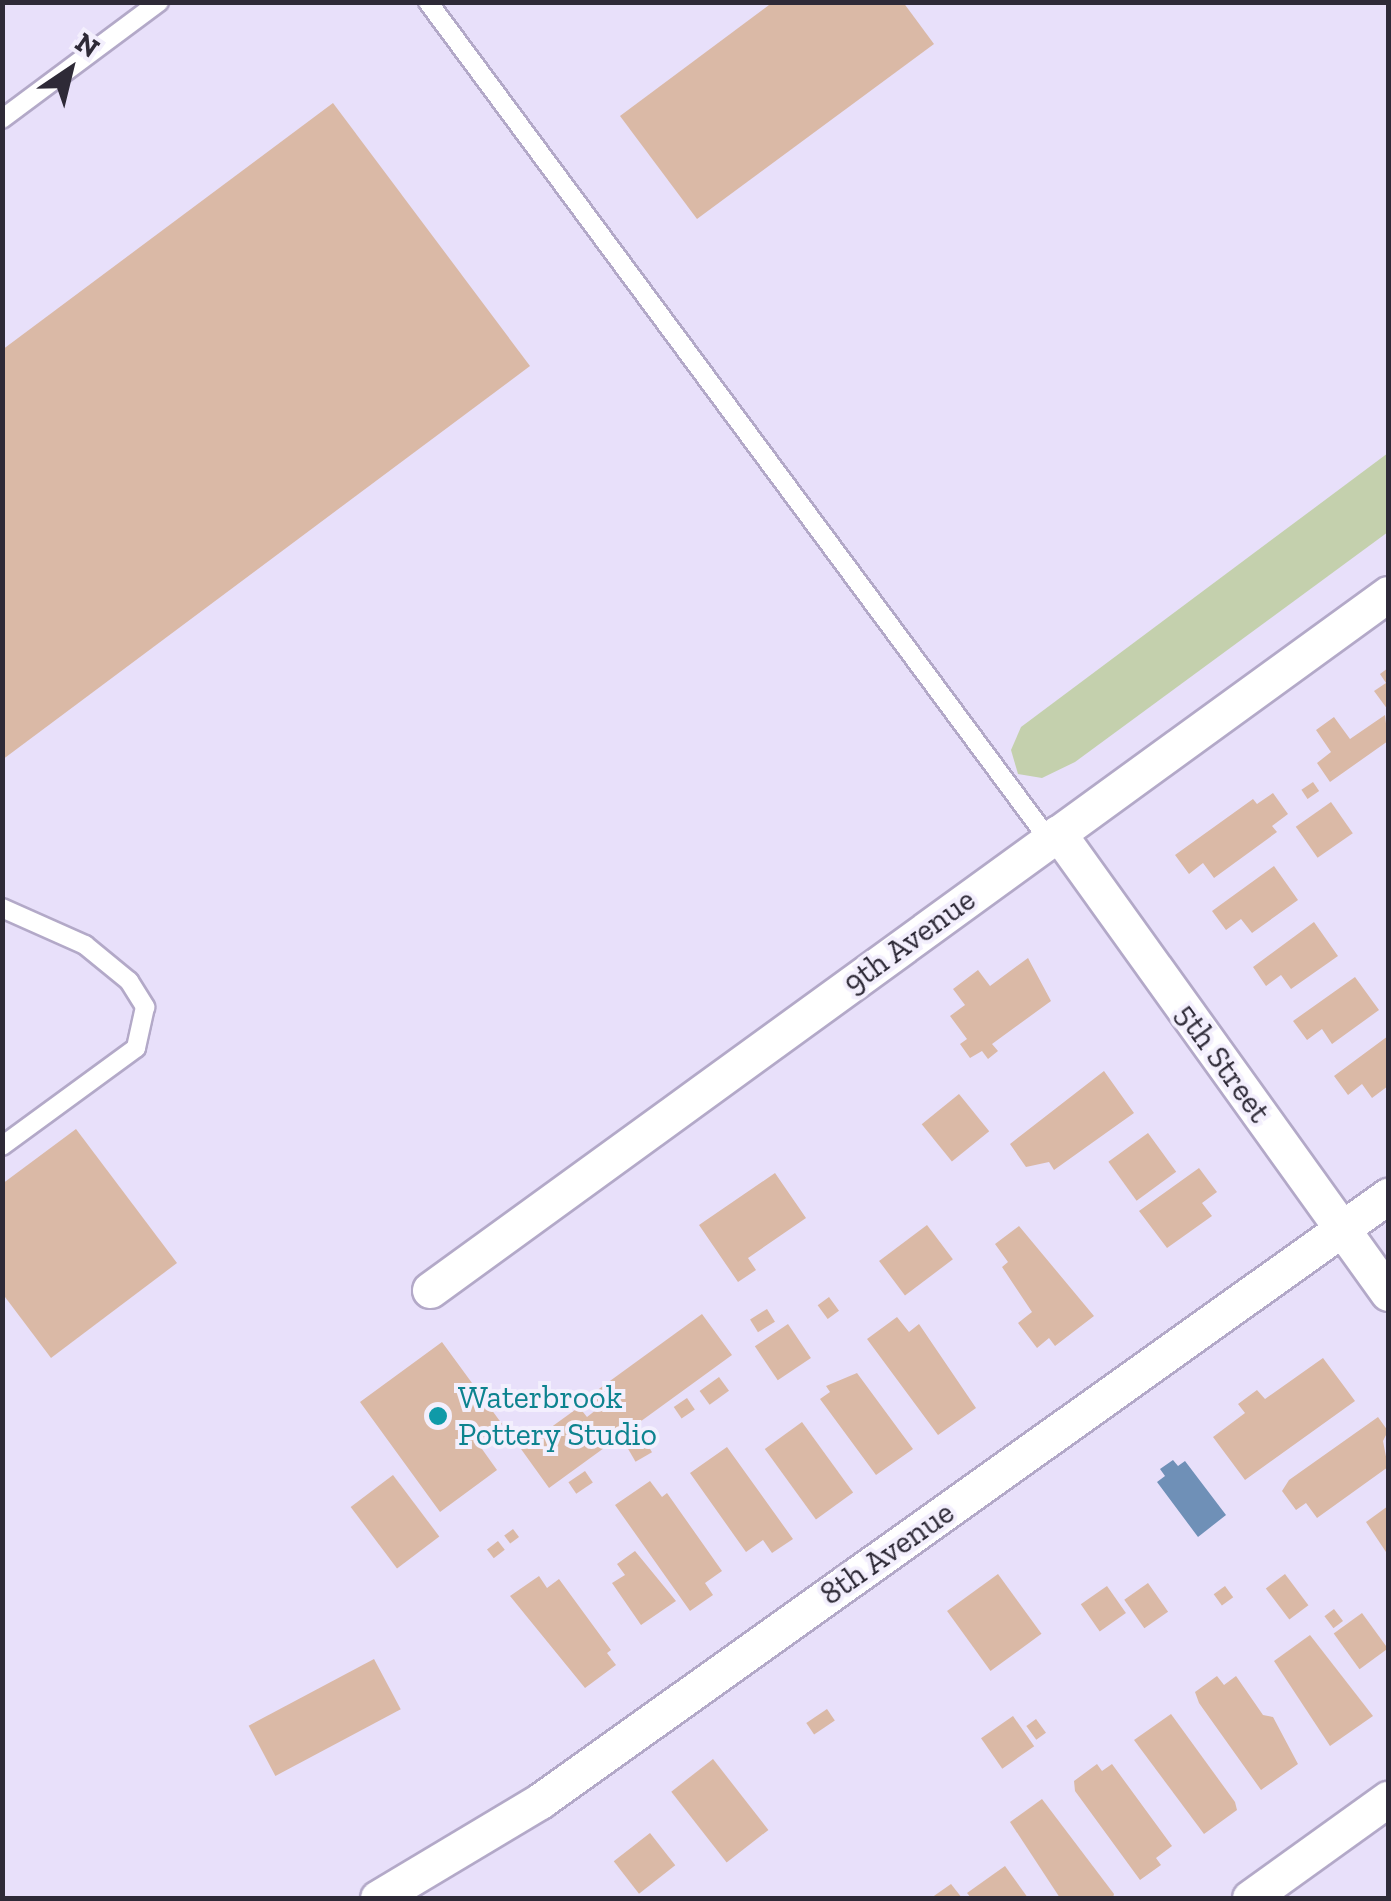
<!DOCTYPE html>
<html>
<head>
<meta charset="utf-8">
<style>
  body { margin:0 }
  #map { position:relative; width:1391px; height:1901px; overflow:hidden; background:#e8e0fa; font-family:"Zilla Slab",serif }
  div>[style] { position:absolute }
  .green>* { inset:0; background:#c4d0ad }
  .water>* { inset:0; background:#6f90b7 }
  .building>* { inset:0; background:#dab9a6; transform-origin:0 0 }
  .roads { filter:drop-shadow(2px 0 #b3a9c8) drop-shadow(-2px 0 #b3a9c8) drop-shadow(0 2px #b3a9c8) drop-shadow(0 -2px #b3a9c8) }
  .service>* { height:18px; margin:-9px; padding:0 9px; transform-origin:9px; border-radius:9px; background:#fff }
  .minor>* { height:35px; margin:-17.5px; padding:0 17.5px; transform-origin:17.5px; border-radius:17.5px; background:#fff }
  .dots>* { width:28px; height:28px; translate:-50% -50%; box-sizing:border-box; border:5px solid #f3effd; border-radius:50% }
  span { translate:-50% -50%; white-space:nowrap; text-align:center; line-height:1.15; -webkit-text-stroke:8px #f3effd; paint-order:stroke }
  .street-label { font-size:32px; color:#2e2a37 }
  .culture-label { font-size:32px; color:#0d838f }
  .left { translate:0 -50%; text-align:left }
  .frame { position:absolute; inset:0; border:5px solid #2e2a37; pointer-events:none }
  .north { position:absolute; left:20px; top:20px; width:100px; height:100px; -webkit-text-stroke:8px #f3effd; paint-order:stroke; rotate:35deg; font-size:28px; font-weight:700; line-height:40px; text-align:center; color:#2e2a37 }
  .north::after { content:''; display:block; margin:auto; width:35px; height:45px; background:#2e2a37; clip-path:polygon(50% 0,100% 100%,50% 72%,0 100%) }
</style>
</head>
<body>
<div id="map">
  <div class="green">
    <i style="clip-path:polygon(1388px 453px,1388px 532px,1075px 762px,1042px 778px,1018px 774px,1011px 750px,1021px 727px)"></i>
  </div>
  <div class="water">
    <i style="clip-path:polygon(1173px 1460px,1178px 1466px,1185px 1461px,1226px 1515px,1198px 1537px,1157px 1482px,1165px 1476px,1160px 1469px)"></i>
  </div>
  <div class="building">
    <i style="clip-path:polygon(773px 2px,903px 2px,934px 44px,697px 219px,620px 116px)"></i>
    <i style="clip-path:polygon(333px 103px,530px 366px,2px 760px,2px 350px)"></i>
    <i style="clip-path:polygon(1388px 668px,1388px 710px,1374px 691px,1386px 683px,1380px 674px)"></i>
    <i style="clip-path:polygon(1385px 715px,1388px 741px,1330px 782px,1317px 763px,1331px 752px,1316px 730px,1334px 717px,1350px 739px)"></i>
    <i style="left:1313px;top:782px;width:11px;height:14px;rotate:56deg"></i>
    <i style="clip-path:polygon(1273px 793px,1288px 814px,1272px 826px,1277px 832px,1214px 878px,1203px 863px,1189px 874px,1175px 855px,1253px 799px,1257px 804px)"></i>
    <i style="left:1331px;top:802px;width:38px;height:43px;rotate:55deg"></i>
    <i style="clip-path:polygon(1274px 866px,1298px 900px,1252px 933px,1241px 919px,1226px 930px,1212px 911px)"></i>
    <i style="clip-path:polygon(1314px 922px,1338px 956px,1291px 989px,1281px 975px,1266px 986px,1253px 967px)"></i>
    <i style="clip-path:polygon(1028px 958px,1051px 1001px,992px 1044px,998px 1051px,988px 1059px,982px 1051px,970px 1058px,960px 1044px,967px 1039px,950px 1016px,965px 1005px,953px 989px,978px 970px,990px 986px)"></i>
    <i style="clip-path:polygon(1355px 977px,1379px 1010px,1332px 1044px,1322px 1029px,1307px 1040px,1293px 1021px)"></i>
    <i style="clip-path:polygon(1388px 1036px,1388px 1086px,1372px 1098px,1362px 1084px,1348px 1095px,1334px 1076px)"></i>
    <i style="clip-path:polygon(1104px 1071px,1134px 1113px,1054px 1170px,1049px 1162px,1026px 1167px,1010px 1144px)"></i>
    <i style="left:959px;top:1094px;width:48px;height:48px;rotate:51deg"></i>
    <i style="clip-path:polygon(76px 1129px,177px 1263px,51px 1358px,2px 1293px,2px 1184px)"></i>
    <i style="left:1148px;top:1133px;width:48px;height:49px;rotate:54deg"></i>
    <i style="clip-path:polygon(1199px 1168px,1217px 1192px,1202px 1203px,1212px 1216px,1167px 1248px,1139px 1211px)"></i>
    <i style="clip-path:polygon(775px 1173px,806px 1218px,748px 1258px,756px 1270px,738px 1282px,699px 1225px)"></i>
    <i style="left:927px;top:1225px;width:43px;height:60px;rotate:53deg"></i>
    <i style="clip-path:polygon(1019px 1226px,1094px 1316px,1055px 1346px,1049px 1338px,1037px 1348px,1018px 1323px,1032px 1312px,1002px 1267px,1008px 1262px,995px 1244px)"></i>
    <i style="left:829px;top:1297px;width:17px;height:14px;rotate:54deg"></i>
    <i style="left:767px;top:1309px;width:15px;height:20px;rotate:58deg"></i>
    <i style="clip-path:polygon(702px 1314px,732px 1355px,549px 1488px,521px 1449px,579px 1407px,587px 1417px,601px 1406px,592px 1394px)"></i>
    <i style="clip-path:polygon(897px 1317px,909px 1332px,919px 1324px,976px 1408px,938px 1435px,867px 1339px)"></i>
    <i style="left:788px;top:1324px;width:41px;height:40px;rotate:56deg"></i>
    <i style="clip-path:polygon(442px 1342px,502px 1424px,477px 1442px,497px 1470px,440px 1512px,360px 1402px)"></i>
    <i style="clip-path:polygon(1323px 1358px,1355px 1401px,1245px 1480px,1213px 1437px,1245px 1413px,1238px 1404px,1257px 1390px,1265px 1399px)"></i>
    <i style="clip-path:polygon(857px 1373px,913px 1449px,876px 1475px,820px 1399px,830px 1392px,826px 1386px)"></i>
    <i style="left:719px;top:1377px;width:17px;height:24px;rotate:54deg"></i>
    <i style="left:687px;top:1398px;width:14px;height:16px;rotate:56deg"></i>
    <i style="clip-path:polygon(1378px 1417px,1388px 1431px,1383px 1441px,1388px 1467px,1317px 1518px,1306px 1503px,1296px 1510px,1282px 1491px,1289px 1480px)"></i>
    <i style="left:802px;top:1422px;width:87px;height:46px;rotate:54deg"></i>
    <i style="left:642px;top:1435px;width:20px;height:19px;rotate:60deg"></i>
    <i style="clip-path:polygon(727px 1447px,793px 1539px,772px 1553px,763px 1540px,746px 1552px,690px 1473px)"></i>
    <i style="left:585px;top:1471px;width:14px;height:20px;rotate:56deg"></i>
    <i style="left:393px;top:1475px;width:77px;height:53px;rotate:53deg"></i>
    <i style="clip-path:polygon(650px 1481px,662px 1497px,667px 1493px,722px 1571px,705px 1583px,713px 1595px,690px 1611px,615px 1505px)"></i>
    <i style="clip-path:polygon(1388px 1506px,1388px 1555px,1366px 1522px)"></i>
    <i style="left:513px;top:1529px;width:10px;height:11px;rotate:53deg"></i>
    <i style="left:498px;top:1541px;width:11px;height:14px;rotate:52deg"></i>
    <i style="clip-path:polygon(635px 1551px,676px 1601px,641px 1625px,612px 1583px,625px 1575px,617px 1564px)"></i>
    <i style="left:998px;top:1574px;width:74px;height:63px;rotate:54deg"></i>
    <i style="left:1285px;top:1574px;width:39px;height:24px;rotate:53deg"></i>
    <i style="clip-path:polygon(539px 1576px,547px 1588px,559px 1579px,611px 1650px,607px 1653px,616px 1665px,585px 1688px,510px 1596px)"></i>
    <i style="left:1148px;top:1583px;width:35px;height:29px;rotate:55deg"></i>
    <i style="left:1107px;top:1586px;width:33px;height:32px;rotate:55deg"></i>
    <i style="left:1225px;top:1586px;width:14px;height:14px;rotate:54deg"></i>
    <i style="left:1334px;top:1609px;width:15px;height:12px;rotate:53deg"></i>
    <i style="left:1362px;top:1613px;width:44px;height:35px;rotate:54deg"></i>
    <i style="clip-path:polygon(1310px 1635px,1373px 1716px,1330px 1746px,1274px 1661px)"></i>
    <i style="left:374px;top:1659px;width:57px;height:142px;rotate:62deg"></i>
    <i style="clip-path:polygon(1217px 1676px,1224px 1685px,1236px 1676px,1263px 1715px,1273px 1717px,1298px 1764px,1261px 1790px,1199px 1703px,1195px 1692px)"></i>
    <i style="left:827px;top:1709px;width:14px;height:25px;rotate:56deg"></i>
    <i style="clip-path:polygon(1171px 1714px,1235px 1802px,1237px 1810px,1204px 1834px,1134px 1740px)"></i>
    <i style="left:1013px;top:1716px;width:37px;height:39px;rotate:55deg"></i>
    <i style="left:1036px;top:1719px;width:17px;height:12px;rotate:54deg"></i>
    <i style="left:713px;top:1759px;width:90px;height:53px;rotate:52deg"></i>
    <i style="clip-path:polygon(1097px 1764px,1102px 1771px,1112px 1764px,1172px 1846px,1156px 1858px,1161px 1865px,1140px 1880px,1075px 1791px,1074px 1781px)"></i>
    <i style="clip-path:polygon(1042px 1799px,1114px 1894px,1113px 1898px,1060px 1898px,1010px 1822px)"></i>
    <i style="left:650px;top:1833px;width:41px;height:46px;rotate:52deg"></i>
    <i style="clip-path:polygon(1005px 1866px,1028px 1898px,971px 1898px,967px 1893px)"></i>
    <i style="clip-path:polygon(951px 1884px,962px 1898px,931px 1898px)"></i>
  </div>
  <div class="roads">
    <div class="service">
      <i style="left:428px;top:2px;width:1043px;rotate:53.46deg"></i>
      <i style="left:2px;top:119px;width:196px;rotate:-36.7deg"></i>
      <i style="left:2px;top:908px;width:91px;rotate:24deg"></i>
      <i style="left:85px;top:945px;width:57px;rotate:39.3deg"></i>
      <i style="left:129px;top:981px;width:31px;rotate:58deg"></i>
      <i style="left:145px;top:1007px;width:42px;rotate:102.4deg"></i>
      <i style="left:136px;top:1048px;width:166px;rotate:143.8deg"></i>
    </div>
    <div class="minor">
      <i style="left:1058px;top:833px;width:566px;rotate:54.34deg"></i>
      <i style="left:430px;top:1290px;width:1184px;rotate:-36deg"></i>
      <i style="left:378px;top:1898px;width:189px;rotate:-30.9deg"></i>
      <i style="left:540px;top:1801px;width:1042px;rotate:-35.51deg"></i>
      <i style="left:1250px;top:1898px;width:170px;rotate:-35.7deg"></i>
    </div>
  </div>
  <div class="dots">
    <i style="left:438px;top:1416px;background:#0f9aa8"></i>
  </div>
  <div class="street-label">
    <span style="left:909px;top:941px;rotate:-36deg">9th Avenue</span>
    <span style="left:1223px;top:1063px;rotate:54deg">5th Street</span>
    <span style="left:887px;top:1553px;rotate:-35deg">8th Avenue</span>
  </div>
  <div class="culture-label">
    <span class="left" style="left:458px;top:1416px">Waterbrook<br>Pottery Studio</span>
  </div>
  <div class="frame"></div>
  <div class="north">N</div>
</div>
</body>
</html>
